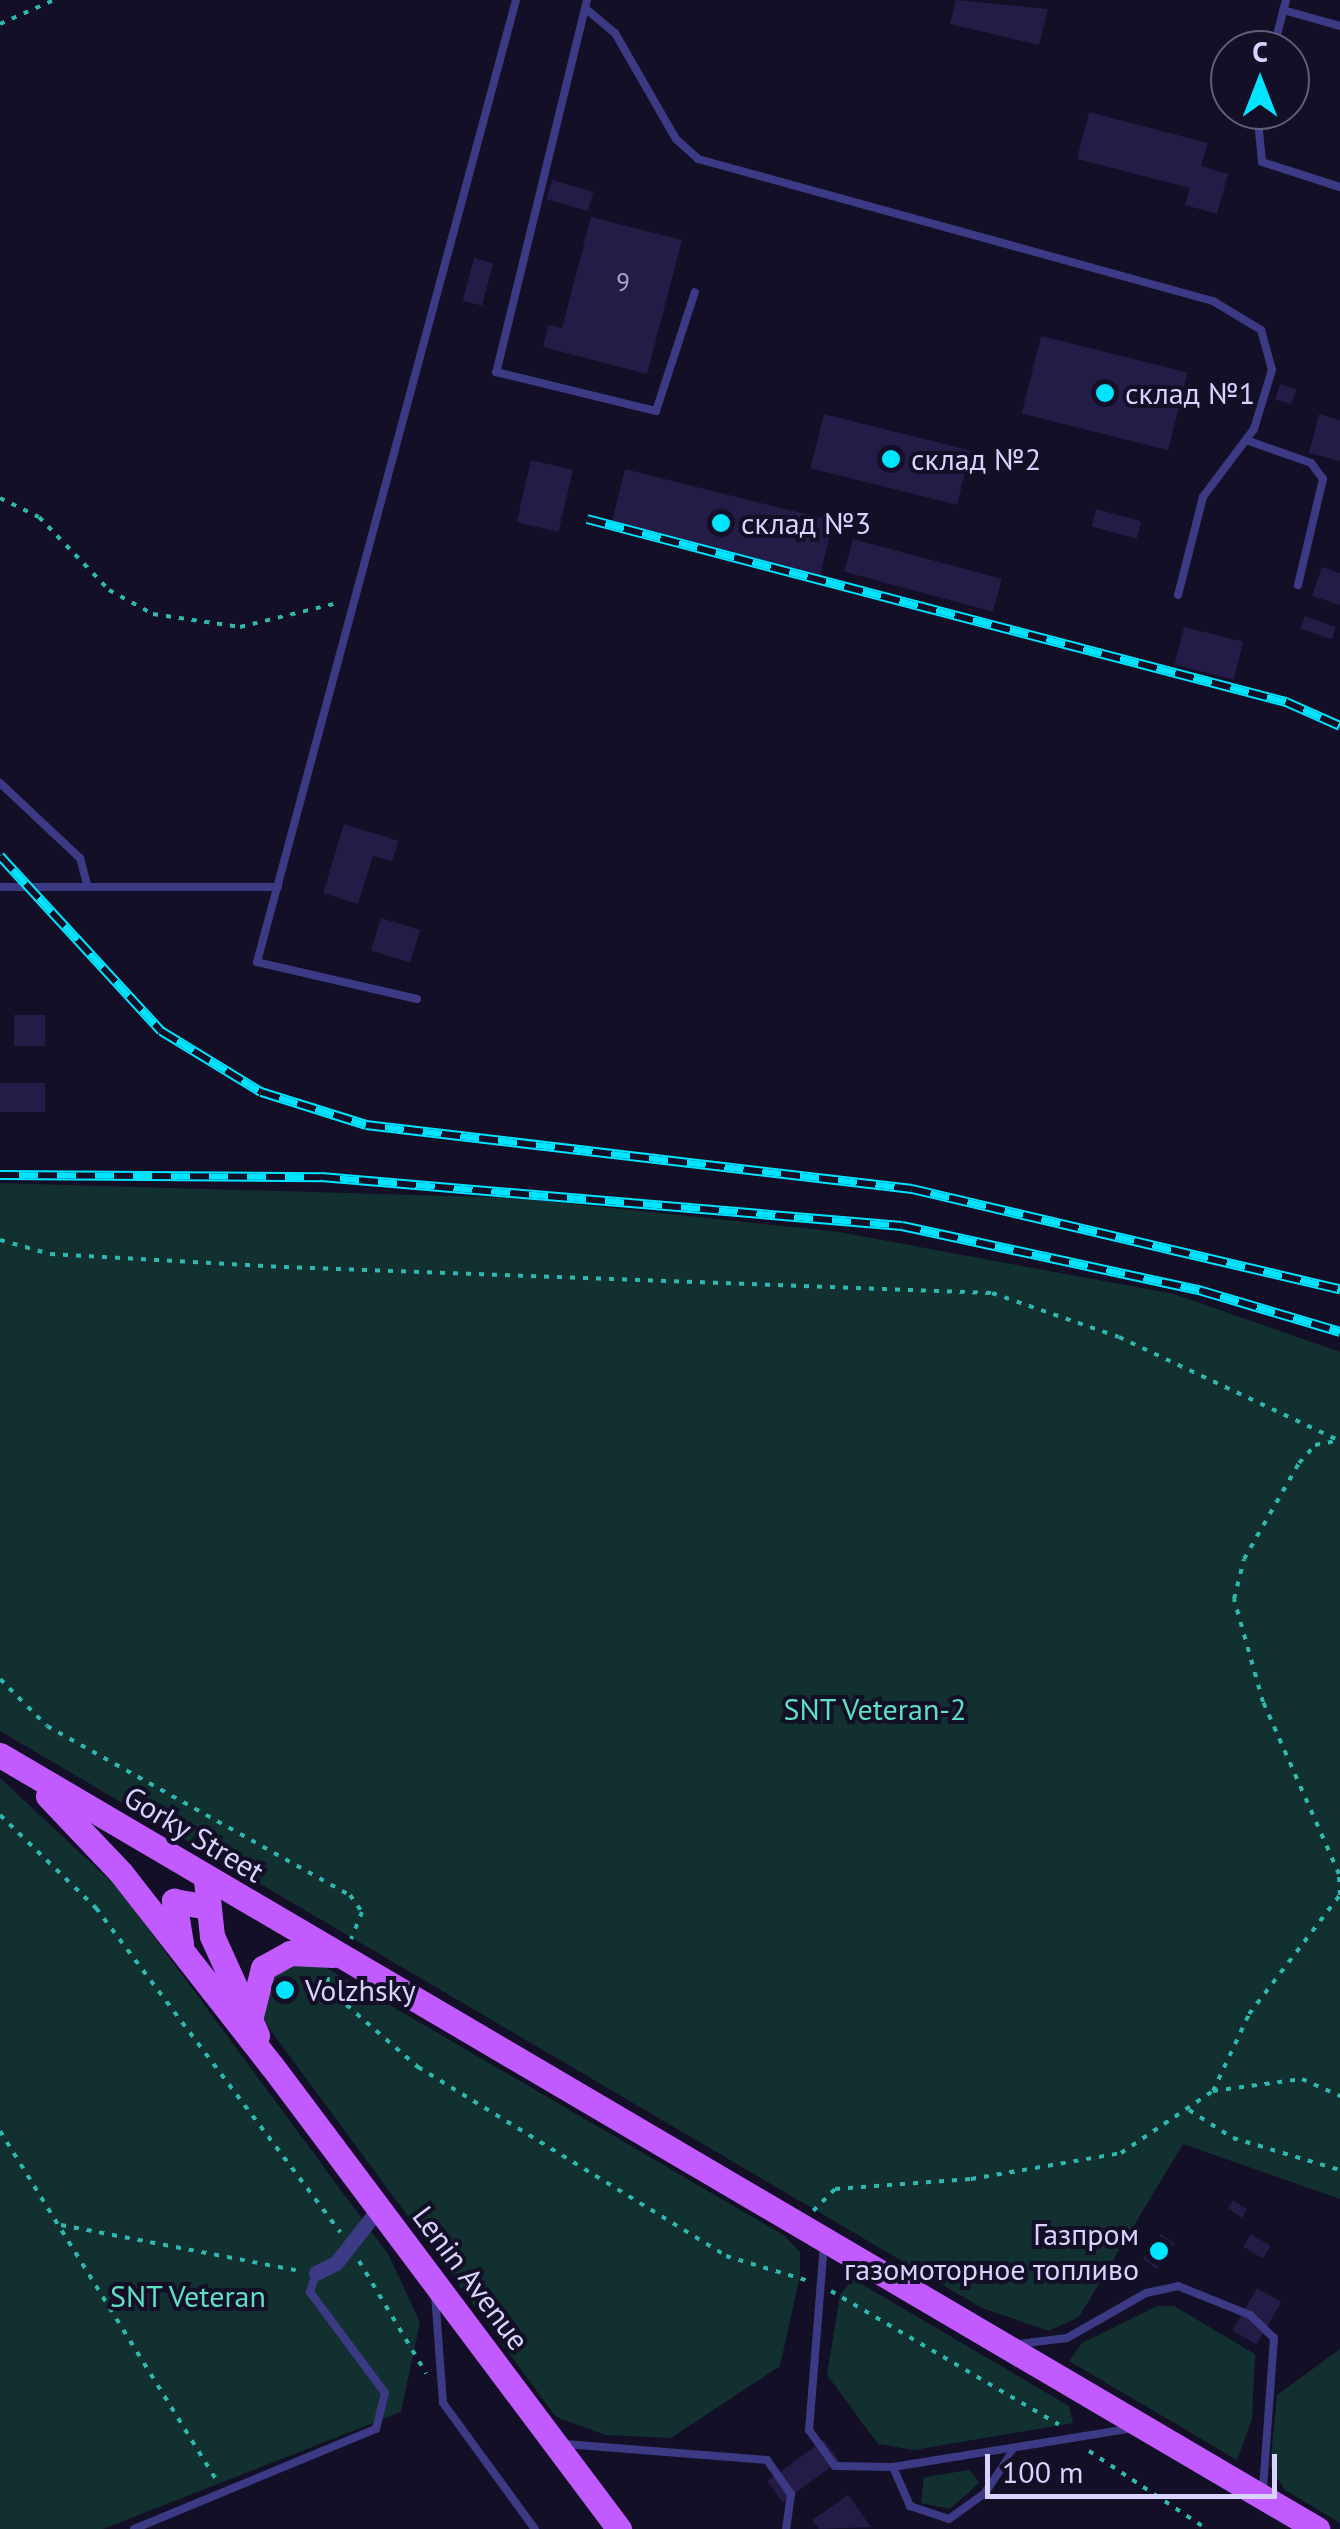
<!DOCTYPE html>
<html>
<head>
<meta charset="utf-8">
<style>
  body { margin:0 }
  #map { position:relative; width:1340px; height:2529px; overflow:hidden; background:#130f26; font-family:"PT Sans",sans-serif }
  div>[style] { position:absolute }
  .green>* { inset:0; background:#12302f }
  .building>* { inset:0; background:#241b47; transform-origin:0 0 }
  .path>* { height:4px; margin-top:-2px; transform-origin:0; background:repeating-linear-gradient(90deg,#2fb8b0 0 5px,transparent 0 13px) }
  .service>* { height:8px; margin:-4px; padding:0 4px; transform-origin:4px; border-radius:4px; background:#3d3a85 }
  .minor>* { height:15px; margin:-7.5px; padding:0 7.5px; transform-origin:7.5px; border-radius:7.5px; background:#3d3a85 }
  .primary>* { height:25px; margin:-12.5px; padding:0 12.5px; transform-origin:12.5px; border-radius:12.5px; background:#c25bff }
  .rail>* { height:10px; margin-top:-5px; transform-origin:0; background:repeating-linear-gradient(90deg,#130f26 0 19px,#00e5ff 0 38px); box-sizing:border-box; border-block:2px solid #00e5ff }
  .dots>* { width:28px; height:28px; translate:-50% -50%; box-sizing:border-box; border:5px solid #130f26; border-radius:50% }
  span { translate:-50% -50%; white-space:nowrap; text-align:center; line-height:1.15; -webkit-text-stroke:8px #130f26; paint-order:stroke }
  .number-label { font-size:25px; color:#aca6d1 }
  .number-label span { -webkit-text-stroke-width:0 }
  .poi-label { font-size:30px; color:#d9d4ff }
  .left { translate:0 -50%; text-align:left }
  .right { translate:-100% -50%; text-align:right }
  .park-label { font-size:30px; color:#5fe0c0 }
  .street-label { font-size:30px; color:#d9d4ff }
  .north { position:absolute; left:1210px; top:30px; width:100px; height:100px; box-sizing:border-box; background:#130f26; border:2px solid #625e7d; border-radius:50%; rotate:0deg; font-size:28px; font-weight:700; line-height:40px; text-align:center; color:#d9d4ff }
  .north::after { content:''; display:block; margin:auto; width:35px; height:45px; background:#00e5ff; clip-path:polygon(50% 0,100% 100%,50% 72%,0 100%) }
  .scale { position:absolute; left:985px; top:2454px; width:292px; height:45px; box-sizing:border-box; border:5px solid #d9d4ff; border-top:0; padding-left:12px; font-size:30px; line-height:35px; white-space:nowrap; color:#d9d4ff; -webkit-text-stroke:8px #130f26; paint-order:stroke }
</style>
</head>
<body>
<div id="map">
  <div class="green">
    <i style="clip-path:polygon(0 1183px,517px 1198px,839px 1232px,1174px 1294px,1340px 1352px,1340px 2199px,1183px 2144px,1079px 2317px,1049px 2331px,982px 2308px,0 1731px)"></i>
    <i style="clip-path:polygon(0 1778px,119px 1889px,388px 2254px,420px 2322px,401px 2412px,103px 2529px,0 2529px)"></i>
    <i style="clip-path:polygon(294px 1964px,323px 1966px,785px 2236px,800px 2252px,800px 2276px,780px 2366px,671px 2438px,606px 2435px,556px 2417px,263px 2020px,272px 1974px)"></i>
    <i style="clip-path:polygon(853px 2279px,1069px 2406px,1073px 2423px,914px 2450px,878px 2444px,827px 2375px,840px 2295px)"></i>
    <i style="clip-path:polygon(1157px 2306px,1174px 2306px,1255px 2354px,1252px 2419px,1237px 2460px,1069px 2361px,1082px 2343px)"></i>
    <i style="clip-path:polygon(1340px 2349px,1340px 2523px,1285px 2490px,1270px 2467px,1277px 2395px)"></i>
    <i style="clip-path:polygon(970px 2470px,979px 2483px,950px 2509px,921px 2503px,924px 2477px)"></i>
  </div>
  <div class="building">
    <i style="clip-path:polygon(956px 0,1048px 9px,1039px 45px,950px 24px)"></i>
    <i style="clip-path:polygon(1089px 112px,1208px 143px,1201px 166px,1228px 174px,1217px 214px,1185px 205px,1190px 188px,1077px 159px)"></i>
    <i style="left:552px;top:180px;width:43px;height:20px;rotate:16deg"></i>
    <i style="clip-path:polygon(591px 217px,682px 240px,647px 374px,543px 347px,548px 325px,562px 328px)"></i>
    <i style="left:474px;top:258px;width:20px;height:44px;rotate:15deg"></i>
    <i style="left:1041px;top:336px;width:151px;height:80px;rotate:14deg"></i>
    <i style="left:1280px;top:384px;width:17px;height:16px;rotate:17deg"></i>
    <i style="left:824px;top:414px;width:151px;height:56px;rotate:14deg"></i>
    <i style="clip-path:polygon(1319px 414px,1340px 420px,1340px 461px,1309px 453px)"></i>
    <i style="left:531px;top:460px;width:43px;height:64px;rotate:13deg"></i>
    <i style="left:625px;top:469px;width:215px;height:58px;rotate:14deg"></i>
    <i style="left:1096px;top:509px;width:47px;height:18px;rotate:15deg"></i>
    <i style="left:853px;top:539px;width:154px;height:34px;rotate:15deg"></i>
    <i style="clip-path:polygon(1322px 567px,1340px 573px,1340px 605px,1312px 596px)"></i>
    <i style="left:1305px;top:616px;width:33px;height:13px;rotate:20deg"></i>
    <i style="left:1184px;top:627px;width:61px;height:39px;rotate:14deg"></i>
    <i style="clip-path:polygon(344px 824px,399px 841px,392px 861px,373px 856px,358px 904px,323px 893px)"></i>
    <i style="left:381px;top:918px;width:41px;height:34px;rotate:17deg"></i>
    <i style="left:14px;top:1015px;width:31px;height:31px"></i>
    <i style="left:0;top:1083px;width:45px;height:29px"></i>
    <i style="left:1233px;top:2200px;width:17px;height:10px;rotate:33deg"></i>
    <i style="left:1161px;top:2234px;width:17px;height:31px;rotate:36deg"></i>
    <i style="left:1251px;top:2234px;width:23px;height:15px;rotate:31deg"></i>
    <i style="left:1257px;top:2288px;width:28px;height:49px;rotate:30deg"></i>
    <i style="left:824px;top:2440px;width:26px;height:70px;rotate:54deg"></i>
    <i style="clip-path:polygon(848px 2495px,871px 2527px,819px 2529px,812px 2520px)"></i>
  </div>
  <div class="path">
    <i style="left:0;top:24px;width:59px;rotate:-24deg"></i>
    <i style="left:0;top:498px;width:43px;rotate:26deg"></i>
    <i style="left:39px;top:517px;width:101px;rotate:46.2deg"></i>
    <i style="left:109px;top:590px;width:50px;rotate:28.6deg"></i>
    <i style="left:153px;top:614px;width:88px;rotate:8.5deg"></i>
    <i style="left:240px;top:627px;width:101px;rotate:-13.8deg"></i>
    <i style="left:0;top:1240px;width:52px;rotate:15.6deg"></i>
    <i style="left:50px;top:1254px;width:234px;rotate:3.2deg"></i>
    <i style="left:284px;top:1267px;width:708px;rotate:2.1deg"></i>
    <i style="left:992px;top:1293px;width:134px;rotate:19.1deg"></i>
    <i style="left:1119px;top:1337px;width:244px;rotate:25.2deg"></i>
    <i style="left:0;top:1679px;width:66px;rotate:45deg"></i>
    <i style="left:47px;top:1726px;width:347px;rotate:29.2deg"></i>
    <i style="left:350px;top:1895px;width:21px;rotate:55deg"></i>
    <i style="left:362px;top:1912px;width:29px;rotate:112deg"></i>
    <i style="left:0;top:1815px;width:134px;rotate:44.1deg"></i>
    <i style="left:96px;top:1908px;width:406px;rotate:53deg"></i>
    <i style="left:328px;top:1977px;width:11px;rotate:95deg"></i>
    <i style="left:327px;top:1988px;width:121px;rotate:41deg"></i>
    <i style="left:418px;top:2067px;width:361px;rotate:31.5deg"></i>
    <i style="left:726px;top:2256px;width:87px;rotate:16.8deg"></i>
    <i style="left:1213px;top:2091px;width:90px;rotate:-7.7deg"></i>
    <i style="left:1302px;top:2079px;width:42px;rotate:24.1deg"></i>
    <i style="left:1189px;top:2110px;width:52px;rotate:32.5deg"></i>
    <i style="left:1233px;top:2138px;width:112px;rotate:16.7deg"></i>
    <i style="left:0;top:2131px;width:410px;rotate:58.2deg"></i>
    <i style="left:813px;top:2211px;width:31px;rotate:-45deg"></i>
    <i style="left:835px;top:2189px;width:136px;rotate:-4.2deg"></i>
    <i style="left:971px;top:2179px;width:152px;rotate:-9.8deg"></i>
    <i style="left:1121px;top:2153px;width:111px;rotate:-34deg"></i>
    <i style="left:1213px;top:2091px;width:85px;rotate:-64.9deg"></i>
    <i style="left:1249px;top:2014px;width:150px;rotate:-52.6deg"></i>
    <i style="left:1340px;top:1895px;width:21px;rotate:-93deg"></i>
    <i style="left:1339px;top:1874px;width:188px;rotate:-113.8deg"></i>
    <i style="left:1263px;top:1702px;width:107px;rotate:-105.7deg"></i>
    <i style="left:1234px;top:1599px;width:41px;rotate:-76deg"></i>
    <i style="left:1244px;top:1559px;width:111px;rotate:-60.2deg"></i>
    <i style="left:1299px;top:1463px;width:24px;rotate:-48deg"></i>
    <i style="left:1315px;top:1445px;width:21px;rotate:-11deg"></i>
    <i style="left:61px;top:2225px;width:244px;rotate:10.9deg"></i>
    <i style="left:359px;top:2261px;width:131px;rotate:59.1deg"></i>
    <i style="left:831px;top:2291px;width:264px;rotate:30.4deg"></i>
    <i style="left:1089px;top:2451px;width:141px;rotate:33.5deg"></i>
  </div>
  <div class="service">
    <i style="left:587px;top:0;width:383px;rotate:103.7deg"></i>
    <i style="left:496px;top:372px;width:165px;rotate:13.7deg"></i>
    <i style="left:656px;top:411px;width:125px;rotate:-71.9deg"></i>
    <i style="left:585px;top:8px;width:39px;rotate:40deg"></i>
    <i style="left:615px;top:33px;width:122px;rotate:60.1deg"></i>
    <i style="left:676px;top:139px;width:30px;rotate:42deg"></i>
    <i style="left:698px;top:159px;width:534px;rotate:15.42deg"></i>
    <i style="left:1213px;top:301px;width:56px;rotate:31.1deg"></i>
    <i style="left:1261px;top:330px;width:41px;rotate:74.6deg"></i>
    <i style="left:1272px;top:370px;width:62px;rotate:107deg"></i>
    <i style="left:1254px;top:429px;width:85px;rotate:126.9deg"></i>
    <i style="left:1203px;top:497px;width:101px;rotate:104.3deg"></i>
    <i style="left:1283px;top:10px;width:59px;rotate:15.7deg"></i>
    <i style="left:1273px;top:50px;width:52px;rotate:-75.4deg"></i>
    <i style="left:1257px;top:110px;width:52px;rotate:84.5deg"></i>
    <i style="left:1262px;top:162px;width:82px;rotate:17.8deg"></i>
    <i style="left:1249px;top:441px;width:66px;rotate:19.5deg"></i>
    <i style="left:1311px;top:463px;width:20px;rotate:53deg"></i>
    <i style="left:1323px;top:479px;width:109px;rotate:103.3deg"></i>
    <i style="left:0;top:783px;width:110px;rotate:43.2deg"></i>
    <i style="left:80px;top:858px;width:30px;rotate:75deg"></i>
    <i style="left:88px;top:887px;width:88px;rotate:180deg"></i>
    <i style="left:88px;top:887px;width:190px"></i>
    <i style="left:417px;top:999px;width:164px;rotate:-167deg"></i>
    <i style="left:257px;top:962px;width:996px;rotate:-74.93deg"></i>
    <i style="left:824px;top:2244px;width:187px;rotate:94.6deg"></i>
    <i style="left:809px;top:2430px;width:44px;rotate:54.2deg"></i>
    <i style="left:835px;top:2466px;width:58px;rotate:1deg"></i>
    <i style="left:893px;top:2467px;width:243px;rotate:-9.2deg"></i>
    <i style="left:435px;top:2294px;width:109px;rotate:85.8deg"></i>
    <i style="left:443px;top:2403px;width:156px;rotate:53.9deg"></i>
    <i style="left:1019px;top:2344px;width:48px;rotate:-7.1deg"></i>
    <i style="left:1067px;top:2338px;width:91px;rotate:-29.7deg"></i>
    <i style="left:1146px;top:2293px;width:33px;rotate:-12deg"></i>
    <i style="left:1178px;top:2286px;width:78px;rotate:21.9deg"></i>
    <i style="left:1250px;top:2315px;width:33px;rotate:44deg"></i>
    <i style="left:1274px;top:2338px;width:150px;rotate:94.2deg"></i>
    <i style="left:565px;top:2444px;width:203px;rotate:4.5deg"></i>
    <i style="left:767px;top:2460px;width:42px;rotate:54.8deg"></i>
    <i style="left:791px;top:2494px;width:35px;rotate:98deg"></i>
    <i style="left:893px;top:2467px;width:43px;rotate:66.4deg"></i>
    <i style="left:910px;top:2506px;width:41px;rotate:18.4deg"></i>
    <i style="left:949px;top:2519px;width:44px;rotate:-35.8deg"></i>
    <i style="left:985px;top:2493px;width:49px;rotate:-56.6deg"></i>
    <i style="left:134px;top:2529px;width:262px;rotate:-22.5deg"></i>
    <i style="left:376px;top:2429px;width:37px;rotate:-76deg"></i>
    <i style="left:385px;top:2393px;width:126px;rotate:-126.6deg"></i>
    <i style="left:310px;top:2292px;width:20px;rotate:-72deg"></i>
  </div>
  <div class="minor">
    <i style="left:316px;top:2273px;width:22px;rotate:-27deg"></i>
    <i style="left:336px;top:2263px;width:70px;rotate:-52deg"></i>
  </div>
  <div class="primary">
    <i style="left:0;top:1755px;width:1528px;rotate:30.44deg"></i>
    <i style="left:48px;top:1796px;width:106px;rotate:46.5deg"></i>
    <i style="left:121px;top:1873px;width:245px;rotate:52deg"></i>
    <i style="left:272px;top:2066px;width:579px;rotate:53.15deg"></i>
    <i style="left:206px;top:1880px;width:56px;rotate:83.9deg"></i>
    <i style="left:212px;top:1936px;width:109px;rotate:65.6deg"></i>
    <i style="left:181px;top:1943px;width:43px;rotate:-99.5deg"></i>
    <i style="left:174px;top:1901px;width:34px;rotate:10deg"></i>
    <i style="left:250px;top:2020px;width:54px;rotate:-76deg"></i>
    <i style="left:263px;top:1968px;width:31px;rotate:-29deg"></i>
    <i style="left:290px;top:1953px;width:43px;rotate:2.7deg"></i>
  </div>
  <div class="rail">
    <i style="left:587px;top:519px;width:723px;rotate:14.67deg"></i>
    <i style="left:1286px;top:702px;width:59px;rotate:24deg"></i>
    <i style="left:0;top:856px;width:238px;rotate:47.4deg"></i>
    <i style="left:161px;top:1031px;width:117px;rotate:31.4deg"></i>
    <i style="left:261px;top:1092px;width:110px;rotate:17.4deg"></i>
    <i style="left:366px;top:1125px;width:550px;rotate:6.69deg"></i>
    <i style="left:912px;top:1189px;width:440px;rotate:13.2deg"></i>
    <i style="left:0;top:1175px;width:321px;rotate:0.4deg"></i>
    <i style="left:321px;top:1177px;width:583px;rotate:4.82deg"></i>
    <i style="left:902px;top:1226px;width:307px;rotate:12.2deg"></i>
    <i style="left:1202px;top:1291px;width:144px;rotate:16.5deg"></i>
  </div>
  <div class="dots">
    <i style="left:1105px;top:393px;background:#00e5ff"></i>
    <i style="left:891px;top:459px;background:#00e5ff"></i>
    <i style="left:721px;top:523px;background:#00e5ff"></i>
    <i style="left:285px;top:1990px;background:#00e5ff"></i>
    <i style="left:1159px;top:2251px;background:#00e5ff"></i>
  </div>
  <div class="number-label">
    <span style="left:623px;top:282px">9</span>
  </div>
  <div class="poi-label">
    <span class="left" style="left:1125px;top:393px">склад №1</span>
    <span class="left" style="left:911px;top:459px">склад №2</span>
    <span class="left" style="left:741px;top:523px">склад №3</span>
    <span class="left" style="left:305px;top:1990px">Volzhsky</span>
    <span class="right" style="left:1139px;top:2251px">Газпром<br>газомоторное топливо</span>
  </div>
  <div class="park-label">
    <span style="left:875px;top:1709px">SNT Veteran-2</span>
    <span style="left:188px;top:2296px">SNT Veteran</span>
  </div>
  <div class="street-label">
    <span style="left:194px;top:1834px;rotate:31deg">Gorky Street</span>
    <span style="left:471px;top:2278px;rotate:53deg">Lenin Avenue</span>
  </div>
  <div class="north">С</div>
  <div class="scale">100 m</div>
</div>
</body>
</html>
